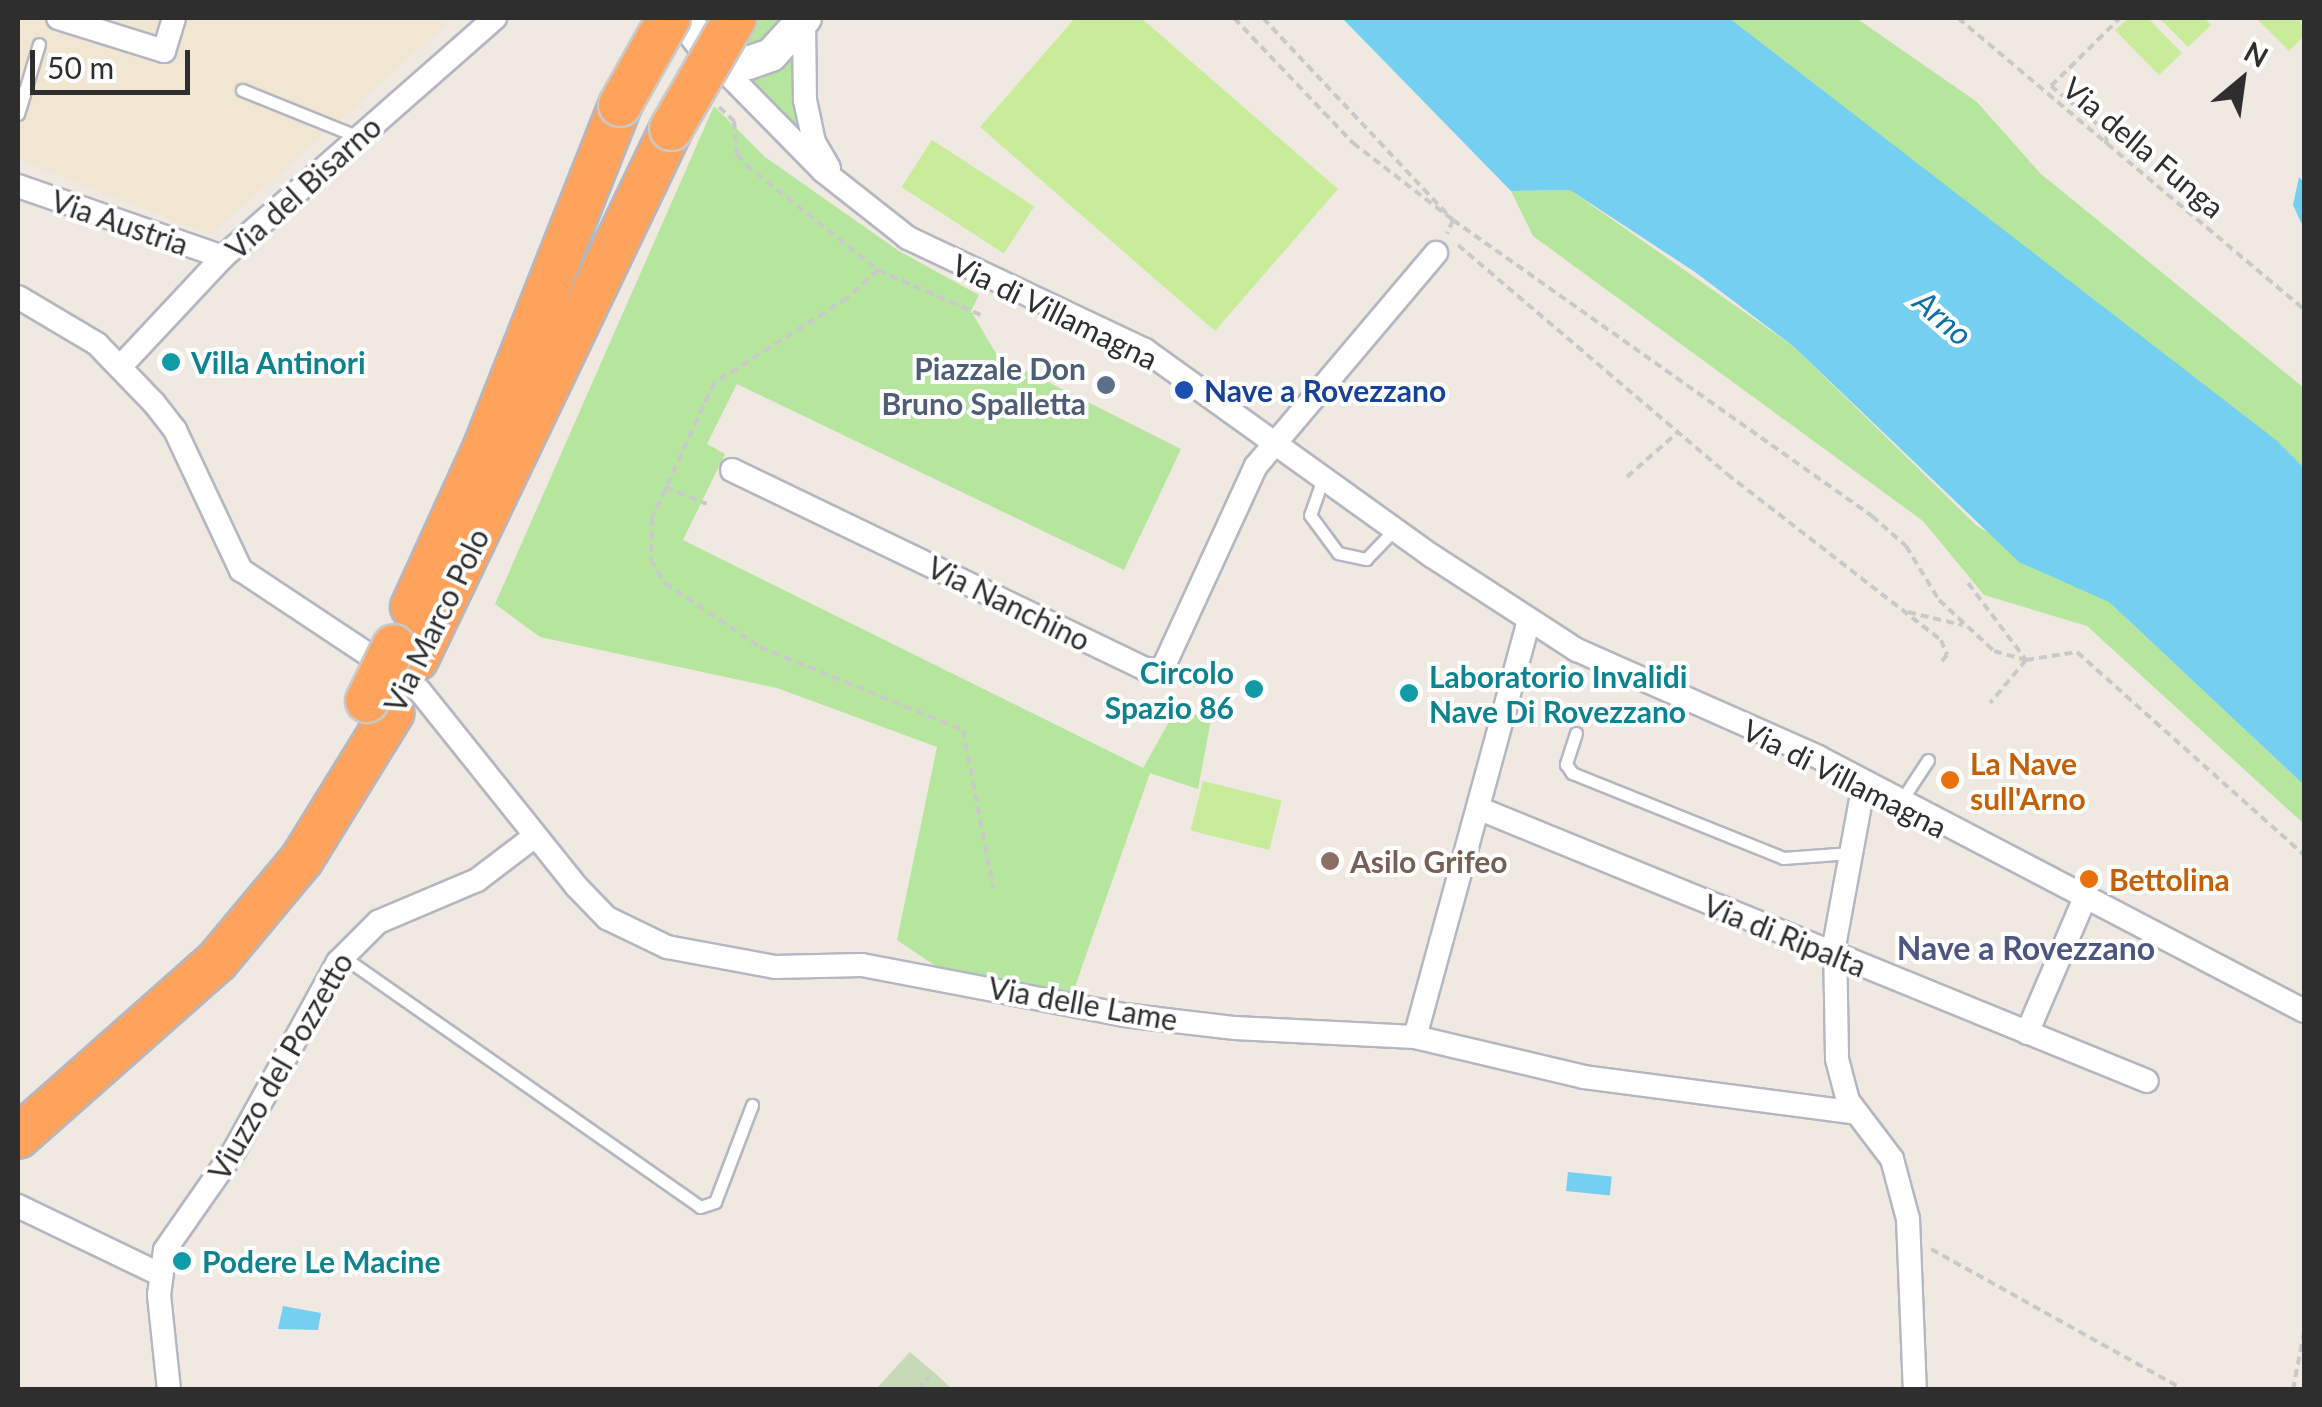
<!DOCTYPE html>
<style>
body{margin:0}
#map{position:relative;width:2322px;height:1407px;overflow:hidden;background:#efe9e1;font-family:Lato,sans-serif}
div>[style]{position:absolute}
.education>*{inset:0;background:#f0e6d1}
.green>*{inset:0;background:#b6e59e}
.cemetery>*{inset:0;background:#c8d9b8}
.pitch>*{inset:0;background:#c9ec9a;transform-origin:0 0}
.water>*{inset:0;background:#75cff0;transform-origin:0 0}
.path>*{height:4px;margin-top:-2px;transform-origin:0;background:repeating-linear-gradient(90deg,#c9c9c9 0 8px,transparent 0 13px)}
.roads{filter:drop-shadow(2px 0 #b4b7c1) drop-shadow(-2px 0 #b4b7c1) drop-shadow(0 2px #b4b7c1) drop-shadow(0 -2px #b4b7c1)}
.lane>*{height:11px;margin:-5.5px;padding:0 5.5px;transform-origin:5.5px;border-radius:5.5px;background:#fff}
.street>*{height:22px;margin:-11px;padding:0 11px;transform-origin:11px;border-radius:11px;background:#fff}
.secondary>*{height:32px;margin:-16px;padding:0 16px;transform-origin:16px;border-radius:16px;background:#fff}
.highway>*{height:42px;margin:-21px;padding:0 21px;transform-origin:21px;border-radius:21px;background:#ffa35c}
.bridges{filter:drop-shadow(2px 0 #c9c9c9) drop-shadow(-2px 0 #c9c9c9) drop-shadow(0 2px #c9c9c9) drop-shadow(0 -2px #c9c9c9)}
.highway-bridge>*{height:42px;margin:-21px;padding:0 21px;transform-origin:21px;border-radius:21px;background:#ffa35c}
.dots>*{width:28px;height:28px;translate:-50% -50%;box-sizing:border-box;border:5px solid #fff;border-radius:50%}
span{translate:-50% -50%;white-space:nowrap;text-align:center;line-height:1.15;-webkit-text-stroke:8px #fff;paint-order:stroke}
.street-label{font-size:30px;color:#2e2e2e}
.culture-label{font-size:30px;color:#0d838f;font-weight:700}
.left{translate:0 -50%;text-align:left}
.right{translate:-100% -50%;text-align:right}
.service-label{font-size:30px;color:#4e5e75;font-weight:700}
.transit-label{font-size:30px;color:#164399;font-weight:700}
.food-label{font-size:30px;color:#c56008;font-weight:700}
.education-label{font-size:30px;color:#785e54;font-weight:700}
.water-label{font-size:32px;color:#0d6fa3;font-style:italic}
.neighbourhood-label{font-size:32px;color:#4d5680;font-weight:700}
.frame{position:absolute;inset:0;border:20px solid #2e2e2e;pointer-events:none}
.north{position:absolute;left:2192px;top:30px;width:100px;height:100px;-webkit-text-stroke:8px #fff;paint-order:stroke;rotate:29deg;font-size:28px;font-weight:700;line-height:40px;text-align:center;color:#2e2e2e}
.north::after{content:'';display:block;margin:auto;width:35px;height:45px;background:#2e2e2e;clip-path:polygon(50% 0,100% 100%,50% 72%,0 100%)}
.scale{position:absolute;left:30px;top:50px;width:160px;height:45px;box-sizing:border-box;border:5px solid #2e2e2e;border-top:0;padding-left:12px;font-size:30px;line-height:35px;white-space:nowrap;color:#2e2e2e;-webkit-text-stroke:8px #fff;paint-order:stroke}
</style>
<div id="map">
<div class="education">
<div style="clip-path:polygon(18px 18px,453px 18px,210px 235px,18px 159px)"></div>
</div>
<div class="green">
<div style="clip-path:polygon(696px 18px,795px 18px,749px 54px)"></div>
<div style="clip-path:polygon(1729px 18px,1856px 18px,1977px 102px,2041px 174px,2304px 388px,2304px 468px)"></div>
<div style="clip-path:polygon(799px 41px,807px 142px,730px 71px)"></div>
<div style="clip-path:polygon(714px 106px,765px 157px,899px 251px,979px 295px,971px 311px,998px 357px,1181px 449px,1124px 570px,737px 384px,707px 444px,725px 454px,683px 540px,1143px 768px,1177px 708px,1211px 720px,1198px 789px,1150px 773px,1072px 995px,937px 967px,897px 940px,937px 747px,777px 688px,540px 637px,495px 604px)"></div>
<div style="clip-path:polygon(1570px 190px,1793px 346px,1977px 526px,2109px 602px,2304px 785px,2304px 824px,2087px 626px,1984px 595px,1923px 521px,1533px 236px,1511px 191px)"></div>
</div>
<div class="cemetery">
<div style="clip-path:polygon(910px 1352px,936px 1374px,952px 1389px,876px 1389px)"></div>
</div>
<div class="pitch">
<div style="clip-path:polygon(1075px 18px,1141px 18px,1338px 189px,1215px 331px,980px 127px)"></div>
<div style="clip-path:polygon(2129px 18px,2148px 18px,2182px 53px,2159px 75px,2115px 30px)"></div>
<div style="clip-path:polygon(2159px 18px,2204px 18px,2211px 25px,2188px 47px)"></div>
<div style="clip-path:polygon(2256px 18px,2300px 18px,2304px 36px,2289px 51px)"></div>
<div style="left:932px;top:140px;width:122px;height:56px;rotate:33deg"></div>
<div style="left:1203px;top:781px;width:81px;height:51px;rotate:14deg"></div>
</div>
<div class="water">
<div style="clip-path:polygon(1342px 18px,1729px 18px,2276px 440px,2304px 468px,2304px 785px,2109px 602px,2019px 562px,1793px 346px,1695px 272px,1570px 190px,1511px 191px)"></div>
<div style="clip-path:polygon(2299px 177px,2304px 182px,2304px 229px,2293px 205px)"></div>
<div style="left:1568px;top:1172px;width:44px;height:19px;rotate:6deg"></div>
<div style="clip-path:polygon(283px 1306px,321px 1313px,318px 1330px,278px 1329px)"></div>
</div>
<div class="path">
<div style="left:1234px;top:18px;width:173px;rotate:46.4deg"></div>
<div style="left:1353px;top:143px;width:126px;rotate:37.6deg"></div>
<div style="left:1453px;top:220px;width:15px;rotate:113deg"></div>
<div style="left:1263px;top:18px;width:277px;rotate:46.8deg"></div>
<div style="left:1453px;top:220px;width:513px;rotate:35.24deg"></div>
<div style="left:1872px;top:516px;width:45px;rotate:41.4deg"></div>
<div style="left:1906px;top:546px;width:63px;rotate:58.6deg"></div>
<div style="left:1939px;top:600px;width:75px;rotate:42.8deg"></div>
<div style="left:1994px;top:651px;width:33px;rotate:16deg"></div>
<div style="left:2026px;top:660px;width:52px;rotate:-8.9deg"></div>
<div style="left:2077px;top:652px;width:305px;rotate:41.8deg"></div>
<div style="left:1958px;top:18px;width:452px;rotate:40.1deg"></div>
<div style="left:719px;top:107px;width:21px;rotate:43deg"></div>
<div style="left:734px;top:121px;width:33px;rotate:85deg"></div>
<div style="left:737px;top:154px;width:14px;rotate:51deg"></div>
<div style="left:746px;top:165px;width:169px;rotate:38.5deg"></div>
<div style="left:878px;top:270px;width:112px;rotate:23.6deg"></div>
<div style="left:2106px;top:144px;width:12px;rotate:-85deg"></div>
<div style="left:2107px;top:132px;width:72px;rotate:-140.6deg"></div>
<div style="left:2051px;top:86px;width:97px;rotate:-44.6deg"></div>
<div style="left:1458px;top:245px;width:353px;rotate:40.4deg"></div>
<div style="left:1727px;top:474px;width:271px;rotate:37.8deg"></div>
<div style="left:1941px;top:640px;width:16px;rotate:68deg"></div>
<div style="left:1947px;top:655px;width:8px;rotate:130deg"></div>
<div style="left:878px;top:270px;width:42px;rotate:137.9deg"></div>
<div style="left:847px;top:298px;width:158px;rotate:147.4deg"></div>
<div style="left:714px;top:383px;width:149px;rotate:114.7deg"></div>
<div style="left:652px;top:518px;width:42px;rotate:91.4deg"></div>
<div style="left:651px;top:560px;width:27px;rotate:59deg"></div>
<div style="left:665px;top:583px;width:115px;rotate:34deg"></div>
<div style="left:760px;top:647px;width:219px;rotate:22.2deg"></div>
<div style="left:963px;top:730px;width:161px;rotate:79.2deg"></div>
<div style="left:1627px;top:477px;width:68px;rotate:-41.4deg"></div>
<div style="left:665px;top:487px;width:45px;rotate:22deg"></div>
<div style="left:1968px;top:583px;width:96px;rotate:53deg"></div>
<div style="left:2026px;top:660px;width:56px;rotate:129.9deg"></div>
<div style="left:1908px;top:612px;width:56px;rotate:13.5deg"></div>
<div style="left:1931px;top:1249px;width:290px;rotate:29.1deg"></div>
<div style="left:918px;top:1390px;width:17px;rotate:-50deg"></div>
<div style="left:2293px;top:1390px;width:59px;rotate:-79.3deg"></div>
</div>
<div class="roads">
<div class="lane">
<div style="left:242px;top:90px;width:126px;rotate:21.9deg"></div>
<div style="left:18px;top:92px;width:6px;rotate:18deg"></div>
<div style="left:24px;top:94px;width:52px;rotate:-73.3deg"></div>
<div style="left:18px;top:114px;width:21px;rotate:-73deg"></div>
<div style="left:1323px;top:478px;width:39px;rotate:109deg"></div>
<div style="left:1310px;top:515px;width:47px;rotate:53.6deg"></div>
<div style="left:1338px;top:553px;width:29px;rotate:12deg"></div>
<div style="left:1366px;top:559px;width:40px;rotate:-46deg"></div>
<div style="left:1576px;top:733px;width:33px;rotate:108deg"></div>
<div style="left:1566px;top:764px;width:11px;rotate:56deg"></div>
<div style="left:1572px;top:773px;width:227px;rotate:21.9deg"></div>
<div style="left:1783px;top:858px;width:68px;rotate:-4.2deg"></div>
<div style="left:1901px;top:801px;width:49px;rotate:-56.6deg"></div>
<div style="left:342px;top:956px;width:437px;rotate:35deg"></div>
<div style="left:700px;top:1207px;width:16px;rotate:-18deg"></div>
<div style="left:715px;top:1202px;width:104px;rotate:-69.1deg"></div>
</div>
<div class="street">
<div style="left:58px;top:18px;width:111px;rotate:17.3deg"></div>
<div style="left:164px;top:51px;width:34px;rotate:-73deg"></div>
<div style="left:804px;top:21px;width:79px;rotate:89.3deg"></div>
<div style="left:805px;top:100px;width:43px;rotate:77.9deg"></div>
<div style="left:814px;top:142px;width:30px;rotate:60deg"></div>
<div style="left:719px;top:65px;width:148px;rotate:45.5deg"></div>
<div style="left:823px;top:171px;width:108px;rotate:38.2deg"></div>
<div style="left:908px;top:238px;width:262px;rotate:25.3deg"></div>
<div style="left:1145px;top:350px;width:353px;rotate:35.7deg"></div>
<div style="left:1432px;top:556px;width:173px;rotate:33deg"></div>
<div style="left:1577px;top:650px;width:264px;rotate:23.9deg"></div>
<div style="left:1818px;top:757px;width:548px;rotate:27.59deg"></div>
<div style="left:18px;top:186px;width:217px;rotate:19.1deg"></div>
<div style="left:18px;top:297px;width:92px;rotate:30.7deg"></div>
<div style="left:97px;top:344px;width:82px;rotate:46deg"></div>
<div style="left:154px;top:403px;width:34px;rotate:52deg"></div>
<div style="left:175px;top:430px;width:155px;rotate:64.8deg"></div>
<div style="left:241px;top:570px;width:161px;rotate:33.6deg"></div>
<div style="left:121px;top:366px;width:149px;rotate:-46.9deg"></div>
<div style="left:223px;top:257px;width:362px;rotate:-41.3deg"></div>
<div style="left:732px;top:470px;width:459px;rotate:25.7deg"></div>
<div style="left:1146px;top:669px;width:16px;rotate:4deg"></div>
<div style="left:1162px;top:670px;width:225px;rotate:-65.3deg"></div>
<div style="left:1256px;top:466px;width:279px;rotate:-49.8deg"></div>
<div style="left:419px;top:690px;width:251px;rotate:51.3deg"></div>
<div style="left:576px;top:886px;width:45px;rotate:45.9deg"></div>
<div style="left:607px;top:918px;width:67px;rotate:25.8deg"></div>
<div style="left:667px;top:947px;width:110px;rotate:10.5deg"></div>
<div style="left:775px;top:967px;width:87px;rotate:-1.3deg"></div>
<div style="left:862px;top:965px;width:267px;rotate:10.8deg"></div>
<div style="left:1124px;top:1015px;width:112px;rotate:6.7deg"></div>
<div style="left:1235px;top:1028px;width:180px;rotate:2.9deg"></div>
<div style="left:1415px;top:1037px;width:174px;rotate:13.3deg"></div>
<div style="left:1584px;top:1077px;width:274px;rotate:7.5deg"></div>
<div style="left:1864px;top:783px;width:161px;rotate:100.4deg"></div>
<div style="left:1835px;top:941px;width:118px;rotate:89deg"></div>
<div style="left:1837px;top:1059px;width:43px;rotate:75.3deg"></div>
<div style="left:1848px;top:1101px;width:73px;rotate:52.8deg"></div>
<div style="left:1892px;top:1159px;width:62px;rotate:75.1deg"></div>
<div style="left:1908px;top:1219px;width:171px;rotate:87.7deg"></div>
<div style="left:1480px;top:809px;width:720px;rotate:22.19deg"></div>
<div style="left:2027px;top:1033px;width:147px;rotate:-66.8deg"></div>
<div style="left:1415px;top:1037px;width:431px;rotate:-74.7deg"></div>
<div style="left:18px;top:1206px;width:157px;rotate:25.7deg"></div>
<div style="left:169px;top:1390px;width:96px;rotate:-96deg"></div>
<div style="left:159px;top:1295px;width:45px;rotate:-82.4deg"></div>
<div style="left:165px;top:1250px;width:121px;rotate:-55.1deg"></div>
<div style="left:234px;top:1151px;width:216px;rotate:-61.2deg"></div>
<div style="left:338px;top:962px;width:57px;rotate:-45deg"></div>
<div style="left:378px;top:922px;width:108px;rotate:-23deg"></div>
<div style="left:477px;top:880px;width:73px;rotate:-37.2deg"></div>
</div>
<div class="secondary">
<div style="left:684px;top:19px;width:30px;rotate:53deg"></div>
<div style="left:723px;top:59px;width:25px;rotate:9deg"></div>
<div style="left:748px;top:63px;width:24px;rotate:-19deg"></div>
<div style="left:771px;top:55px;width:50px;rotate:-47.4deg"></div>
</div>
<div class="highway">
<div style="left:412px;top:607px;width:174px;rotate:-65.5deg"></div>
<div style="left:484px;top:449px;width:370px;rotate:-68.4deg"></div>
<div style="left:417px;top:659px;width:588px;rotate:-64.39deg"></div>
<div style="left:18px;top:1137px;width:266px;rotate:-41.5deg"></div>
<div style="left:217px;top:961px;width:133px;rotate:-50.2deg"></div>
<div style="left:302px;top:859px;width:172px;rotate:-58.3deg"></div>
</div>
</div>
<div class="bridges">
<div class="highway-bridge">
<div style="left:620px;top:105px;width:100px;rotate:-60.6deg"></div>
<div style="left:671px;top:129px;width:128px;rotate:-60deg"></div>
<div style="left:367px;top:701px;width:61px;rotate:-63.9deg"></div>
</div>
</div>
<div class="dots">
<div style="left:171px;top:362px;background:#0f9aa8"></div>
<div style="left:1106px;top:385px;background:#5c6f8a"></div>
<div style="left:1184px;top:390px;background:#1a4fb4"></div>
<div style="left:1254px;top:689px;background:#0f9aa8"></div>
<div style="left:1409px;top:693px;background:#0f9aa8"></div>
<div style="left:1950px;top:780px;background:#e8710a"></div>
<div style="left:1330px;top:861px;background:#8d6e63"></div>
<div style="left:2089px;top:879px;background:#e8710a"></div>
<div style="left:182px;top:1261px;background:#0f9aa8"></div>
</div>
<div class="street-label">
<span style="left:2144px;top:147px;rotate:40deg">Via della Funga</span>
<span style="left:303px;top:187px;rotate:-42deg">Via del Bisarno</span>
<span style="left:120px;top:222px;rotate:19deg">Via Austria</span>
<span style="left:1055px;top:311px;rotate:26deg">Via di Villamagna</span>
<span style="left:1009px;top:603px;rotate:26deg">Via Nanchino</span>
<span style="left:436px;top:620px;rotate:-64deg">Via Marco Polo</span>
<span style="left:1845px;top:778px;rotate:27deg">Via di Villamagna</span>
<span style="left:1785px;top:935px;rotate:22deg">Via di Ripalta</span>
<span style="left:1083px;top:1003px;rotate:10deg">Via delle Lame</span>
<span style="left:280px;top:1066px;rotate:-60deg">Viuzzo del Pozzetto</span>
</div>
<div class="culture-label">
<span class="left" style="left:191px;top:362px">Villa Antinori</span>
<span class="right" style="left:1234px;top:689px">Circolo<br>Spazio 86</span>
<span class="left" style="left:1429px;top:693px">Laboratorio Invalidi<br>Nave Di Rovezzano</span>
<span class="left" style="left:202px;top:1261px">Podere Le Macine</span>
</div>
<div class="service-label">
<span class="right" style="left:1086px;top:385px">Piazzale Don<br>Bruno Spalletta</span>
</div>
<div class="transit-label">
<span class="left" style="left:1204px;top:390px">Nave a Rovezzano</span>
</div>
<div class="food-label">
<span class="left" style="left:1970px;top:780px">La Nave<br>sull'Arno</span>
<span class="left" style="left:2109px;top:879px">Bettolina</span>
</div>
<div class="education-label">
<span class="left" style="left:1350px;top:861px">Asilo Grifeo</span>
</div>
<div class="water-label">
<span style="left:1943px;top:318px;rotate:41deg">Arno</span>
</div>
<div class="neighbourhood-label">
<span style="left:2026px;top:948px">Nave a Rovezzano</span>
</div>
<div class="frame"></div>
<div class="north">N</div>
<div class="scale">50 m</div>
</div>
